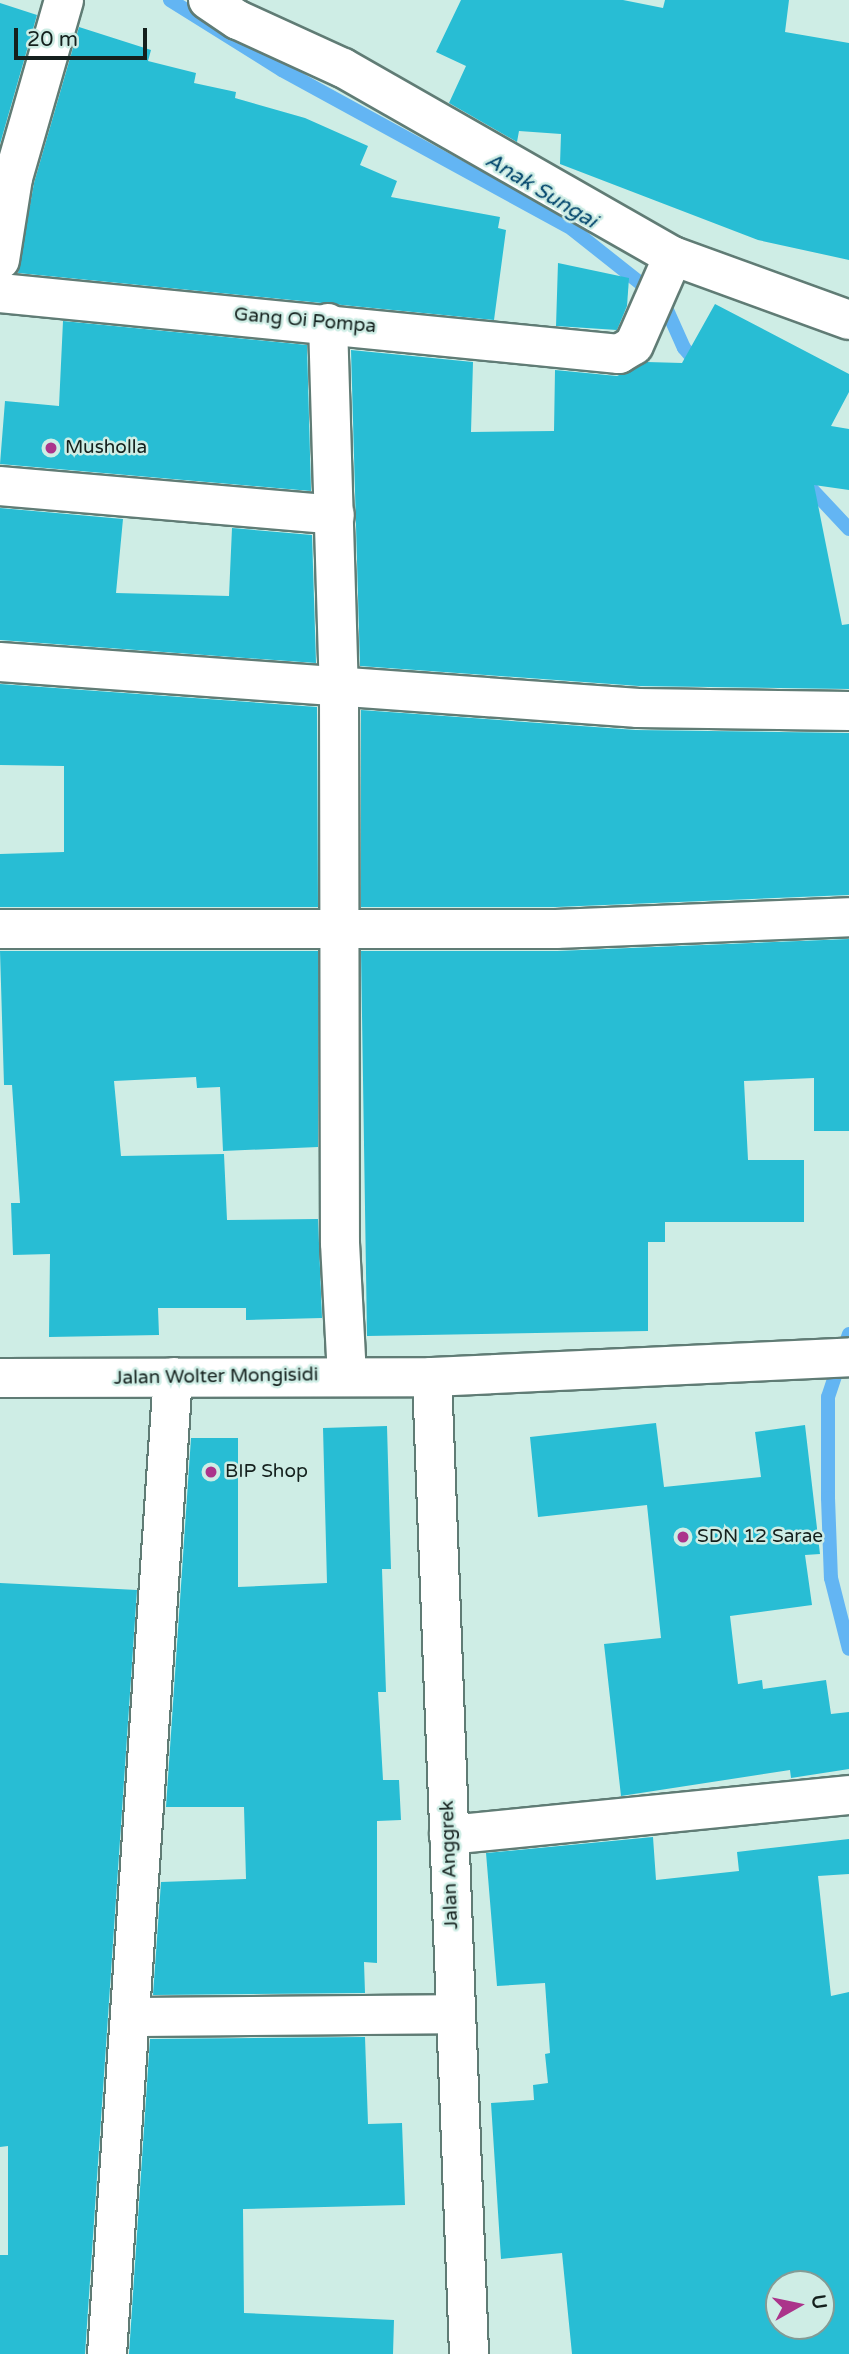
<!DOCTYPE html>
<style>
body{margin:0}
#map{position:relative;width:849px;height:2354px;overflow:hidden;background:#ceede5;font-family:"Varela Round",sans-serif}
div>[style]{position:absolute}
.stream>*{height:14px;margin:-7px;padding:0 7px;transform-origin:7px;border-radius:7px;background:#63b5f3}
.building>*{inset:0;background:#28bdd4}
.roads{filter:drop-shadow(2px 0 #607c75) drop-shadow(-2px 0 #607c75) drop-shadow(0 2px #607c75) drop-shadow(0 -2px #607c75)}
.minor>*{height:38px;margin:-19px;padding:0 19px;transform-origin:19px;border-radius:19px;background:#fff}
.dots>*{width:19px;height:19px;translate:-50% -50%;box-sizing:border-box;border:4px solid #ceede5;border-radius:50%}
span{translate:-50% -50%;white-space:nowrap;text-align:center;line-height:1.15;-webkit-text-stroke:5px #ceede5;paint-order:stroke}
.street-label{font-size:19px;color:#14201d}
.poi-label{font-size:19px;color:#14201d}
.left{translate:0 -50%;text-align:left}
.water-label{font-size:21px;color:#00446b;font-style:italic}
.north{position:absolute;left:765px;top:2270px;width:70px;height:70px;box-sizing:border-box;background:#ceede5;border:2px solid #849b95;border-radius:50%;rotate:81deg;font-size:19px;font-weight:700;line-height:28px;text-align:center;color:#14201d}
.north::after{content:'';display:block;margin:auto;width:24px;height:32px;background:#ab348b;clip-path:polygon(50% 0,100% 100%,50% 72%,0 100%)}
.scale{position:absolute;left:14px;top:28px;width:133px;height:32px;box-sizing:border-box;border:4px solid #14201d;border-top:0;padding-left:9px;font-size:21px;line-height:24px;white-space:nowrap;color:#14201d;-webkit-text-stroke:5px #ceede5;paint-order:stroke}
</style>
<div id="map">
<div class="stream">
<div style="left:170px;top:0;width:132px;rotate:32deg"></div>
<div style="left:282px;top:70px;width:331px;rotate:28.7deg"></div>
<div style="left:572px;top:229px;width:116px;rotate:38.4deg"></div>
<div style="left:663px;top:301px;width:51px;rotate:65.9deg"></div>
<div style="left:684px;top:348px;width:23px;rotate:49deg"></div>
<div style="left:804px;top:481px;width:66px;rotate:46.8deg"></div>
<div style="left:849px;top:1334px;width:66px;rotate:108.4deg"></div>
<div style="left:828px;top:1397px;width:101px;rotate:90deg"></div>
<div style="left:828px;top:1498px;width:80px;rotate:87.9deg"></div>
<div style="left:831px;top:1578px;width:73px;rotate:75.8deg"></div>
</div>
<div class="building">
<div style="clip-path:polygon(461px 0,623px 0,663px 8px,665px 0,789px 0,785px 32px,849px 43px,849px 260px,758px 240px,560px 164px,561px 134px,519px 131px,517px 142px,449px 103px,466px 66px,436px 52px)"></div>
<div style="clip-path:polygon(0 3px,37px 15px,0 144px)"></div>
<div style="clip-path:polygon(79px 27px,151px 50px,148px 61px,196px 73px,194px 83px,236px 92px,235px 98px,305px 118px,368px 146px,360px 165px,397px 181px,391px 197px,500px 217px,498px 228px,506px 230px,494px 320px,18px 273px,34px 183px)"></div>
<div style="clip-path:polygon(558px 263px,629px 278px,627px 306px,617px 330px,556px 326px)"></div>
<div style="clip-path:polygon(715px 304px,849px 374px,849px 392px,831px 426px,849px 429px,849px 490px,814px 485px,842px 625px,849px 624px,849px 689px,639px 686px,360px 666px,351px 350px,473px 362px,471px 432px,554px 431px,555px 370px,617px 376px,647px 362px,682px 363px)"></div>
<div style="clip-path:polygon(63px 321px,307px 345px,311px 491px,0 464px,5px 401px,59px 406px)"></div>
<div style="clip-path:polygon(0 508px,123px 519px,116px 593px,229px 596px,232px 528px,312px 535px,316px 663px,0 640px)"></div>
<div style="clip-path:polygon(0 684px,317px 707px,318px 907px,0 907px,0 854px,64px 852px,64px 766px,0 765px)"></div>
<div style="clip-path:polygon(361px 710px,636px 730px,849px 733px,849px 895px,556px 907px,361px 907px)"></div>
<div style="clip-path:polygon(849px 939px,849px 1131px,814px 1131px,814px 1078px,744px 1081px,748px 1160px,804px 1160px,804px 1222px,665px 1222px,665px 1242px,648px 1242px,648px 1331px,367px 1336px,361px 951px,557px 951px)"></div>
<div style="clip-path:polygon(0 951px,318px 951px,318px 1147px,223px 1151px,220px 1087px,197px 1088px,196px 1077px,114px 1081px,121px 1156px,224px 1154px,227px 1220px,318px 1219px,322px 1318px,246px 1320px,246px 1308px,158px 1308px,159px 1335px,49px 1337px,50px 1254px,13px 1255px,11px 1203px,20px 1203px,12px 1085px,4px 1085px)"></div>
<div style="clip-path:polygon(656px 1423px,664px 1487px,761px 1477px,755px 1432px,805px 1425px,820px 1554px,805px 1555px,812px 1605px,730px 1616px,738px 1684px,762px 1680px,763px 1689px,826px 1680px,831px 1714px,849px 1712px,849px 1769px,791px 1778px,790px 1770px,621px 1796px,604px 1644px,661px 1638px,647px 1505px,538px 1517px,530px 1437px)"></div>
<div style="clip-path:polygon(387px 1426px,391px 1569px,382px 1569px,386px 1692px,378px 1692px,383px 1780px,399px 1780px,401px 1820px,377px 1821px,377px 1963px,364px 1962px,365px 1993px,153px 1995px,161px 1882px,246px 1879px,244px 1807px,166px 1807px,191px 1438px,238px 1438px,238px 1587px,327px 1583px,323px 1428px)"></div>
<div style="clip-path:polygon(0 1583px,137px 1590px,85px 2354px,0 2354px,0 2255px,8px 2255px,8px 2146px,0 2147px)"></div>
<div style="clip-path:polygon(evenodd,653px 1837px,656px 1880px,739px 1871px,737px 1852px,849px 1839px,849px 1874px,818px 1876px,831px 1996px,849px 1992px,849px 2354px,572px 2354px,562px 2253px,501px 2259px,491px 2103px,534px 2100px,533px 2085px,548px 2083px,545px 2054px,550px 2053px,545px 1983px,497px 1986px,486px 1853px,653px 1837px,779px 2284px,821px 2284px,821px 2326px,779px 2326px,779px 2284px)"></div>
<div style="clip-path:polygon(365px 2037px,368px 2124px,402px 2123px,405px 2205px,243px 2209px,244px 2313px,394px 2320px,393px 2354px,129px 2354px,150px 2039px)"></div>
</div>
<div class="roads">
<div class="minor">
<div style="left:208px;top:0;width:36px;rotate:34deg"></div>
<div style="left:238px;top:20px;width:115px;rotate:24.6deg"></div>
<div style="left:343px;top:68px;width:380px;rotate:29.7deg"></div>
<div style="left:673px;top:256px;width:187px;rotate:20deg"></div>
<div style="left:0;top:260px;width:83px;rotate:-81deg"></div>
<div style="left:13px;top:178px;width:185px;rotate:-74deg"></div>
<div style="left:0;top:293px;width:622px;rotate:5.63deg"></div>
<div style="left:619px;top:354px;width:17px;rotate:-31deg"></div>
<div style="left:634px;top:345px;width:97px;rotate:-66.3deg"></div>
<div style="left:328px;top:323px;width:366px;rotate:88.3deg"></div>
<div style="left:339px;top:689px;width:554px;rotate:89.9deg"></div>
<div style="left:340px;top:1243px;width:132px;rotate:87deg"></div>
<div style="left:0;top:486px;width:336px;rotate:4.9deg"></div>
<div style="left:0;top:662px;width:640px;rotate:4.12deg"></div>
<div style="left:638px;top:708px;width:211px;rotate:0.8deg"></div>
<div style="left:0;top:929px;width:556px"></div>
<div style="left:556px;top:929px;width:293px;rotate:-2.3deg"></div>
<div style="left:432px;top:1377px;width:978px;rotate:87.83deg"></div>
<div style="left:0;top:1378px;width:432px;rotate:-0.1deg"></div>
<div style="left:432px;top:1377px;width:417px;rotate:-2.7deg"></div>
<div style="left:449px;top:1835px;width:402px;rotate:-5.7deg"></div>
<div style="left:130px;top:2017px;width:326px;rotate:-0.5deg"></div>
<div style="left:107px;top:2354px;width:979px;rotate:-86.14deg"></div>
</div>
</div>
<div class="dots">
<div style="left:51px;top:448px;background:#ab348b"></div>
<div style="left:211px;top:1472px;background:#ab348b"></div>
<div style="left:683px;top:1537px;background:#ab348b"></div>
</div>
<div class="street-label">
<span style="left:305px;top:321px;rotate:5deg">Gang Oi Pompa</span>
<span style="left:216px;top:1377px;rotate:-1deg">Jalan Wolter Mongisidi</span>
<span style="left:450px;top:1865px;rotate:-92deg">Jalan Anggrek</span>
</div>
<div class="poi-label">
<span class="left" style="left:65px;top:448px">Musholla</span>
<span class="left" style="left:225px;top:1472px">BIP Shop</span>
<span class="left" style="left:697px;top:1537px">SDN 12 Sarae</span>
</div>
<div class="water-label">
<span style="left:541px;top:191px;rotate:31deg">Anak Sungai</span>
</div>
<div class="north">U</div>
<div class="scale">20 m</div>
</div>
